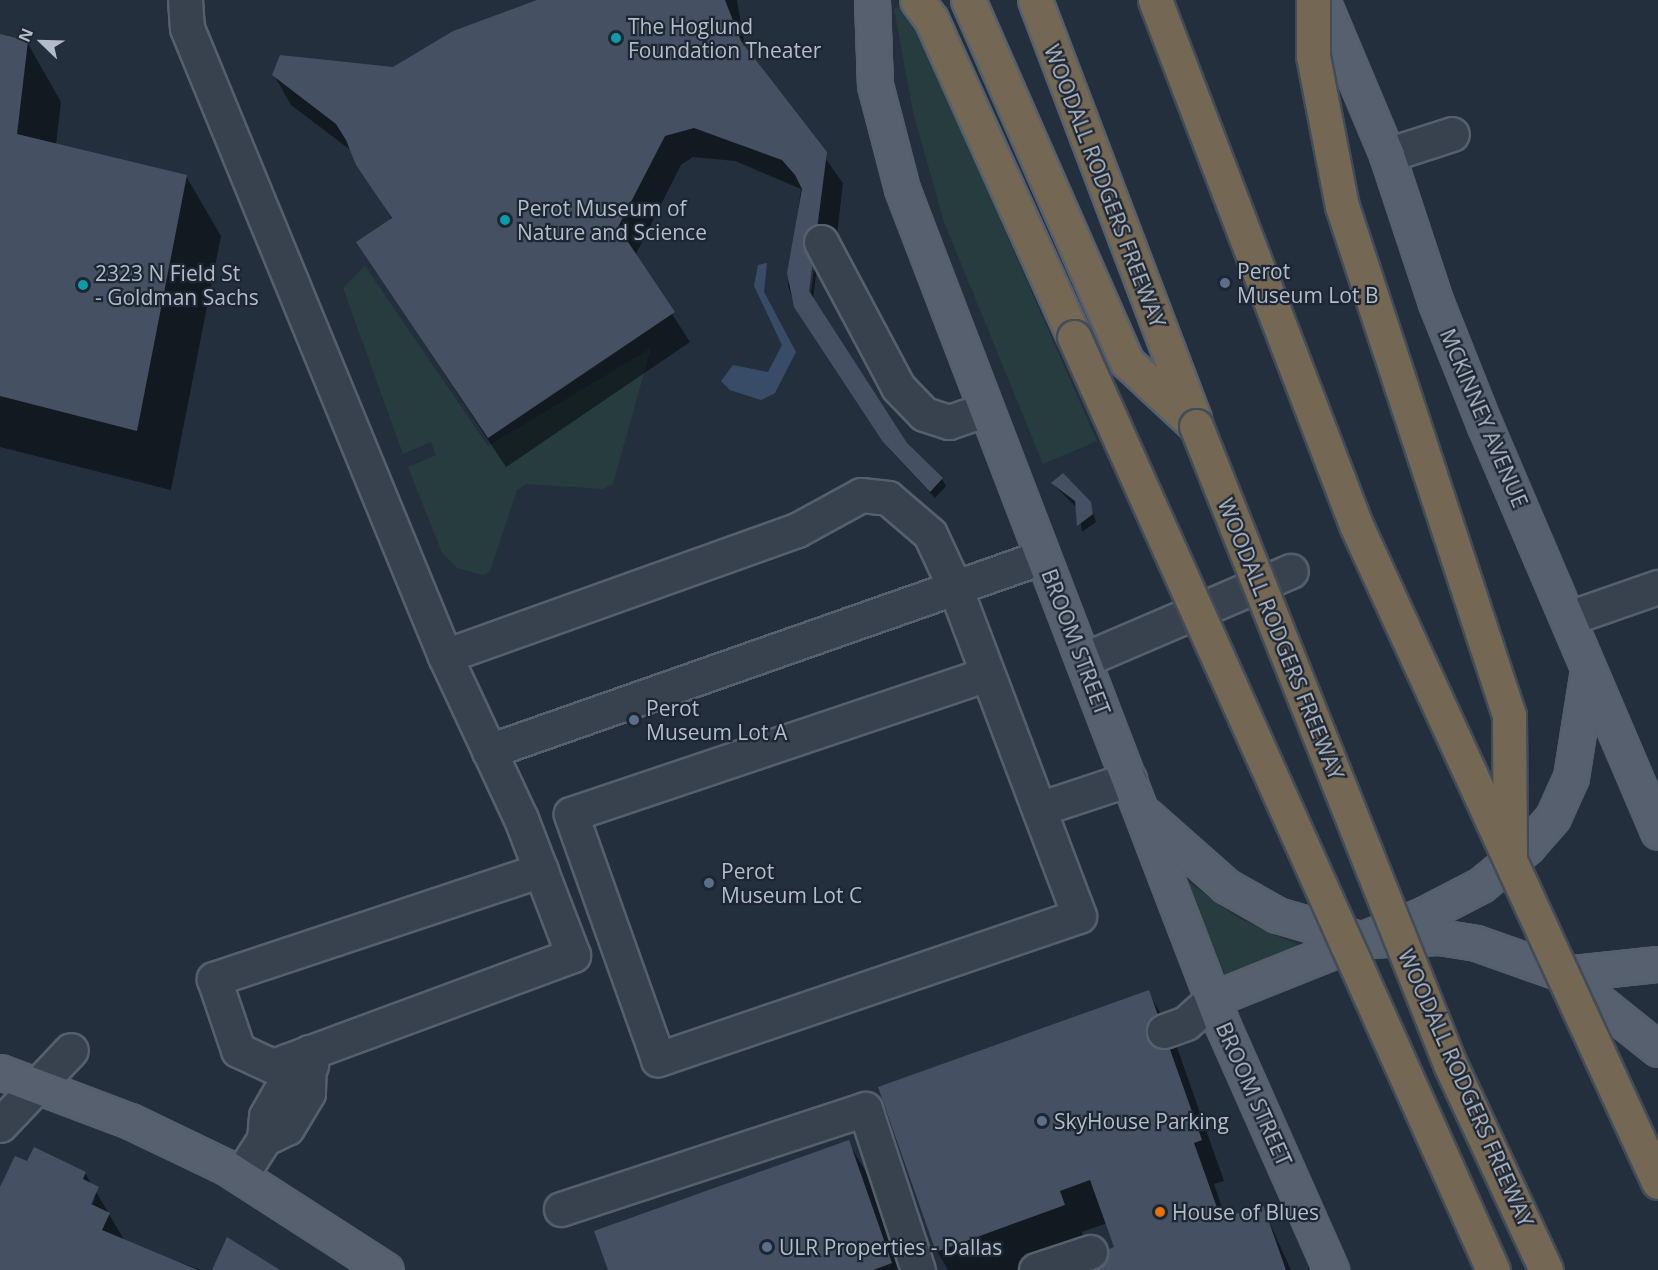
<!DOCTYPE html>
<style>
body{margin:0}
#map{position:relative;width:1658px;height:1270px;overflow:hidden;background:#242f3e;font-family:"Open Sans",sans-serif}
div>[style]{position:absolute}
.green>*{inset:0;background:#263c3f}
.water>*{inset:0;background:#394c67}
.shadow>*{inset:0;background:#0007}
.building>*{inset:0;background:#455162}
.roads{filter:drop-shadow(2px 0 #565f6c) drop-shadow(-2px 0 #565f6c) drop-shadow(0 2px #565f6c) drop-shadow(0 -2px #565f6c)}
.minor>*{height:33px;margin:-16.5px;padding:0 16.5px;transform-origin:16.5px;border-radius:16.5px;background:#38414e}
.major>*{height:33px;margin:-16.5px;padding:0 16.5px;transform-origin:16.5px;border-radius:16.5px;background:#56606e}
.highway>*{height:33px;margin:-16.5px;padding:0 16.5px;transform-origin:16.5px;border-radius:16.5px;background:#746855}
.bridges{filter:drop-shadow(2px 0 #434c59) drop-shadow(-2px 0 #434c59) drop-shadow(0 2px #434c59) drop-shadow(0 -2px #434c59)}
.highway-bridge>*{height:33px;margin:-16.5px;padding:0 16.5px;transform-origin:16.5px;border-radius:16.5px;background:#746855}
.dots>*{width:16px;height:16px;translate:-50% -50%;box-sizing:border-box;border:3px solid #1d2633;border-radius:50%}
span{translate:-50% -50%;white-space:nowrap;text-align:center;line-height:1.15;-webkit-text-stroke:4.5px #1d2633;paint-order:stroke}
.poi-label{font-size:21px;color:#b4bcc9}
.left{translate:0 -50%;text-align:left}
.street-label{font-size:21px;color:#b4bcc9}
.north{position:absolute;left:12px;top:12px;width:60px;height:60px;-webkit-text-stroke:4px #1d2633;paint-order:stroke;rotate:293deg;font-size:16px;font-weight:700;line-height:24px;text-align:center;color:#b4bcc9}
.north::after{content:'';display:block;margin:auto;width:21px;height:27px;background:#b4bcc9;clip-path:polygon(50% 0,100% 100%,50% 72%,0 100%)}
</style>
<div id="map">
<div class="green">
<div style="clip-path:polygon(906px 5px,1097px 441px,1043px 464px,944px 222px,913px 112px,894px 9px)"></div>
<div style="clip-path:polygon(365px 266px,488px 446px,651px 348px,613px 484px,603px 489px,526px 484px,517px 490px,490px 571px,483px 575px,457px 568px,442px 553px,408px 467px,436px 455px,431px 442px,403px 454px,343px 288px)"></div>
<div style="clip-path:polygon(1184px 879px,1238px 918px,1307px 949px,1225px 974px)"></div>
</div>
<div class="water">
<div style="clip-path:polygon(767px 263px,764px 292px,796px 352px,775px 393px,761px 400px,730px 390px,721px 381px,733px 365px,768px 372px,782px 345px,754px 286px,758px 265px)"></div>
</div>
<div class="shadow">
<div style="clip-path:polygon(evenodd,544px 0,737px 0,745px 46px,843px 183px,835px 252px,818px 259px,813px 299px,906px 444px,942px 479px,946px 486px,935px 498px,889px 449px,795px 307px,788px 286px,801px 189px,735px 161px,693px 157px,681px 165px,635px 256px,690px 342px,506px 467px,358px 243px,392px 220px,353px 152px,291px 105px,274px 75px,393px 69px,544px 0,812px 262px,815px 262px,810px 299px,807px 299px,812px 262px)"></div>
<div style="clip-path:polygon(0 35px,27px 42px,61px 102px,56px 145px,186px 176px,221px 236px,171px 490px,0 447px)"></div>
<div style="clip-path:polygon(1052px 483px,1090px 503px,1096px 522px,1082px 532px,1079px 510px)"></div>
<div style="clip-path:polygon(1148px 992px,1172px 1033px,1224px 1181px,1214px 1184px,1226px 1219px,1262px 1206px,1291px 1270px,1097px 1270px,1116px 1248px,1107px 1223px,1082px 1232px,1087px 1246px,1021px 1270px,948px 1270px,937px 1251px)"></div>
<div style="clip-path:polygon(848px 1142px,872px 1182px,903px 1270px,609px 1270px)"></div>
<div style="clip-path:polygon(evenodd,27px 1163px,85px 1173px,126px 1243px,170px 1263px,171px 1259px,201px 1270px,0 1270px,0 1188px,27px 1163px,93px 1196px,95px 1198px,90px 1211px,87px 1210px,93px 1196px)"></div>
</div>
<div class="building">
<div style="clip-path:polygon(537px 0,725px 0,741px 41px,827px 152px,809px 291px,907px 443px,943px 478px,930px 492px,883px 442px,794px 307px,787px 273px,802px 189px,795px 175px,782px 160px,694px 128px,665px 136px,618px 227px,675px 312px,488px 438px,356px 242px,392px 218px,356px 165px,346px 140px,336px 124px,272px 75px,280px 55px,393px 67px,453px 31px)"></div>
<div style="clip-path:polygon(0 34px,28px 41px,17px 134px,187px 175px,137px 431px,0 396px)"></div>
<div style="clip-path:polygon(1063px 473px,1091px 502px,1093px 514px,1077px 526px,1075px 501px,1051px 483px)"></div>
<div style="clip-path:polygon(1149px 990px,1202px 1140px,1194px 1143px,1221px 1219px,1263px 1205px,1286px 1270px,1093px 1270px,1101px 1267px,1097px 1254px,1114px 1247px,1090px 1180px,1060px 1191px,1065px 1205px,936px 1252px,878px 1087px)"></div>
<div style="clip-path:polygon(849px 1140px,892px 1263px,873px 1270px,608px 1270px,594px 1231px)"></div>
<div style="clip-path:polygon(34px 1147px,86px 1172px,83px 1179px,99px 1187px,91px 1204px,110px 1213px,102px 1230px,198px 1270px,0 1270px,0 1187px,15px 1156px,27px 1161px)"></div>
<div style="clip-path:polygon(227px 1237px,280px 1270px,212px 1270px)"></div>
</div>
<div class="roads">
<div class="minor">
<div style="left:185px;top:0;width:28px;rotate:86deg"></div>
<div style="left:187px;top:28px;width:679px;rotate:67.67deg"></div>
<div style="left:1387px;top:155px;width:68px;rotate:-17.9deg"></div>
<div style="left:821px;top:242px;width:164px;rotate:62deg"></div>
<div style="left:898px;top:387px;width:37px;rotate:46deg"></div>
<div style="left:924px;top:414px;width:26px;rotate:18deg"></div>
<div style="left:949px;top:422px;width:39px;rotate:-19deg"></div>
<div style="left:1569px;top:618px;width:94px;rotate:-19.2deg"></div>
<div style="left:1083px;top:660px;width:226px;rotate:-23.2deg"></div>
<div style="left:489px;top:751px;width:586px;rotate:-19.33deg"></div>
<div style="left:1039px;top:809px;width:95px;rotate:-18.4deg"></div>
<div style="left:541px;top:870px;width:345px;rotate:161.6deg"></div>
<div style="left:214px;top:979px;width:75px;rotate:71.3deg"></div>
<div style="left:238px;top:1050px;width:38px;rotate:25deg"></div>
<div style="left:273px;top:1066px;width:320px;rotate:-20.3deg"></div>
<div style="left:573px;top:955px;width:146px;rotate:-110.9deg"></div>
<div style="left:521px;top:819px;width:180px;rotate:-115deg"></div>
<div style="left:445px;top:656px;width:374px;rotate:-19.7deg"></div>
<div style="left:797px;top:530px;width:73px;rotate:-28.7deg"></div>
<div style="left:861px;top:495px;width:27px;rotate:6deg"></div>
<div style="left:888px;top:498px;width:55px;rotate:40.6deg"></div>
<div style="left:930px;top:534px;width:62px;rotate:65.1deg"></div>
<div style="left:956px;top:590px;width:348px;rotate:69.3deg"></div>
<div style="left:1079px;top:916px;width:445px;rotate:161.2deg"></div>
<div style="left:658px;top:1059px;width:260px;rotate:-109.6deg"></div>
<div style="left:571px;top:814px;width:438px;rotate:-18.6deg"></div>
<div style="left:1164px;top:1031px;width:23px;rotate:-20deg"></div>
<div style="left:1186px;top:1023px;width:36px;rotate:-42deg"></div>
<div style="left:0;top:1125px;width:103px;rotate:-46.6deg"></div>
<div style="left:264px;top:1139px;width:25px;rotate:-26deg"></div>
<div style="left:287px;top:1128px;width:41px;rotate:-59deg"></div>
<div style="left:308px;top:1093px;width:41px;rotate:-88.6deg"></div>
<div style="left:241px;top:1175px;width:43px;rotate:-57.4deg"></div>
<div style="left:264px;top:1139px;width:23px;rotate:-85deg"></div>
<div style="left:266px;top:1116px;width:43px;rotate:-60.4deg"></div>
<div style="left:287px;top:1079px;width:28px;rotate:-30deg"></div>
<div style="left:561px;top:1209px;width:320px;rotate:-18.2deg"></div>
<div style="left:865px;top:1109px;width:169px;rotate:71.8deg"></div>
<div style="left:1036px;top:1270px;width:57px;rotate:-18.4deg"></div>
</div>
<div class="major">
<div style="left:872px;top:0;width:85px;rotate:88deg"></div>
<div style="left:875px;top:85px;width:107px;rotate:75.4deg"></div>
<div style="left:902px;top:189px;width:896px;rotate:69.02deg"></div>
<div style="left:1223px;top:1026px;width:267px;rotate:66.1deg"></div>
<div style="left:1322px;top:0;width:168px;rotate:67.2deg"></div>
<div style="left:1387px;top:155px;width:156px;rotate:71.7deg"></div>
<div style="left:1436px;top:303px;width:132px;rotate:68.3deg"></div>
<div style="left:1485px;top:426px;width:441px;rotate:66.9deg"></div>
<div style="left:1147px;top:816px;width:106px;rotate:41.5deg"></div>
<div style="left:1226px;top:886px;width:59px;rotate:29.6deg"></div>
<div style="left:1277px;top:915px;width:90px;rotate:16.2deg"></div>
<div style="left:1363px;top:940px;width:76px;rotate:-2.3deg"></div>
<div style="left:1439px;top:937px;width:37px;rotate:9deg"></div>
<div style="left:1476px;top:943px;width:93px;rotate:19.4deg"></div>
<div style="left:1564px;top:974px;width:120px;rotate:38.6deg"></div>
<div style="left:1564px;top:974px;width:95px;rotate:-6.1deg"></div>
<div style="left:1213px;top:999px;width:228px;rotate:-21.8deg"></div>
<div style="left:1425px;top:914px;width:63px;rotate:-27.4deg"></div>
<div style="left:1481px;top:885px;width:60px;rotate:-39.6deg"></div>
<div style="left:1527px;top:847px;width:40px;rotate:-49deg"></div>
<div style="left:1553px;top:817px;width:44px;rotate:-65.8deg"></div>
<div style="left:1571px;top:777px;width:108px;rotate:-81deg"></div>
<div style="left:0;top:1072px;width:139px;rotate:20.7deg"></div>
<div style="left:130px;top:1121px;width:106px;rotate:25.6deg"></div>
<div style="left:226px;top:1167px;width:190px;rotate:32.8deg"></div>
</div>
<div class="highway">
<div style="left:917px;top:0;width:24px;rotate:54deg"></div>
<div style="left:931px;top:19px;width:349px;rotate:65.8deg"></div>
<div style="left:968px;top:0;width:395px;rotate:66.3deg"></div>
<div style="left:1127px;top:362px;width:94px;rotate:42.8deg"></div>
<div style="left:1035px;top:0;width:448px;rotate:69.2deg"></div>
</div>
</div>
<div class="bridges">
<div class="highway-bridge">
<div style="left:1155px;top:0;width:562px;rotate:69.05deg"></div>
<div style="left:1356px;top:525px;width:723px;rotate:65.31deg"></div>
<div style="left:1313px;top:0;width:56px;rotate:90deg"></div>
<div style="left:1313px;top:56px;width:153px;rotate:79.1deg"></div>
<div style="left:1342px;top:206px;width:536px;rotate:71.84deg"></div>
<div style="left:1509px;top:715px;width:142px;rotate:89.6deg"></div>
<div style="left:1074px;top:337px;width:1023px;rotate:65.82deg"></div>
<div style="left:1196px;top:426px;width:687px;rotate:68.29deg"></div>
<div style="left:1450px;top:1064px;width:227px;rotate:65deg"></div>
</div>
</div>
<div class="dots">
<div style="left:616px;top:38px;background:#0f9aa8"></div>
<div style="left:505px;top:220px;background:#0f9aa8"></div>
<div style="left:1225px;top:283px;background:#5c6f8a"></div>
<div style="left:83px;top:285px;background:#0f9aa8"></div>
<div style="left:634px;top:720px;background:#5c6f8a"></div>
<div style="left:709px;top:883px;background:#5c6f8a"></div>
<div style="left:1042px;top:1121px;background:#5c6f8a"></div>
<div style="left:1160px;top:1212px;background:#e8710a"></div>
<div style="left:767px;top:1247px;background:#5c6f8a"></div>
</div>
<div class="poi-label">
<span class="left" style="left:628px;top:38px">The Hoglund<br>Foundation Theater</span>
<span class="left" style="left:517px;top:220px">Perot Museum of<br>Nature and Science</span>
<span class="left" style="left:1237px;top:283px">Perot<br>Museum Lot B</span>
<span class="left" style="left:95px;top:285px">2323 N Field St<br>- Goldman Sachs</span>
<span class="left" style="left:646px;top:720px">Perot<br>Museum Lot A</span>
<span class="left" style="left:721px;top:883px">Perot<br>Museum Lot C</span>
<span class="left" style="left:1054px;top:1121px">SkyHouse Parking</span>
<span class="left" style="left:1172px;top:1212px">House of Blues</span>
<span class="left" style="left:779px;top:1247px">ULR Properties - Dallas</span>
</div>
<div class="street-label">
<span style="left:1105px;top:186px;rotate:69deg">WOODALL RODGERS FREEWAY</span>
<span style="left:1484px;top:418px;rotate:67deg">MCKINNEY AVENUE</span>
<span style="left:1281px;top:639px;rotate:68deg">WOODALL RODGERS FREEWAY</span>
<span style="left:1076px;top:642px;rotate:69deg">BROOM STREET</span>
<span style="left:1466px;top:1088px;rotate:66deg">WOODALL RODGERS FREEWAY</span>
<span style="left:1254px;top:1094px;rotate:66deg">BROOM STREET</span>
</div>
<div class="north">N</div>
</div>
